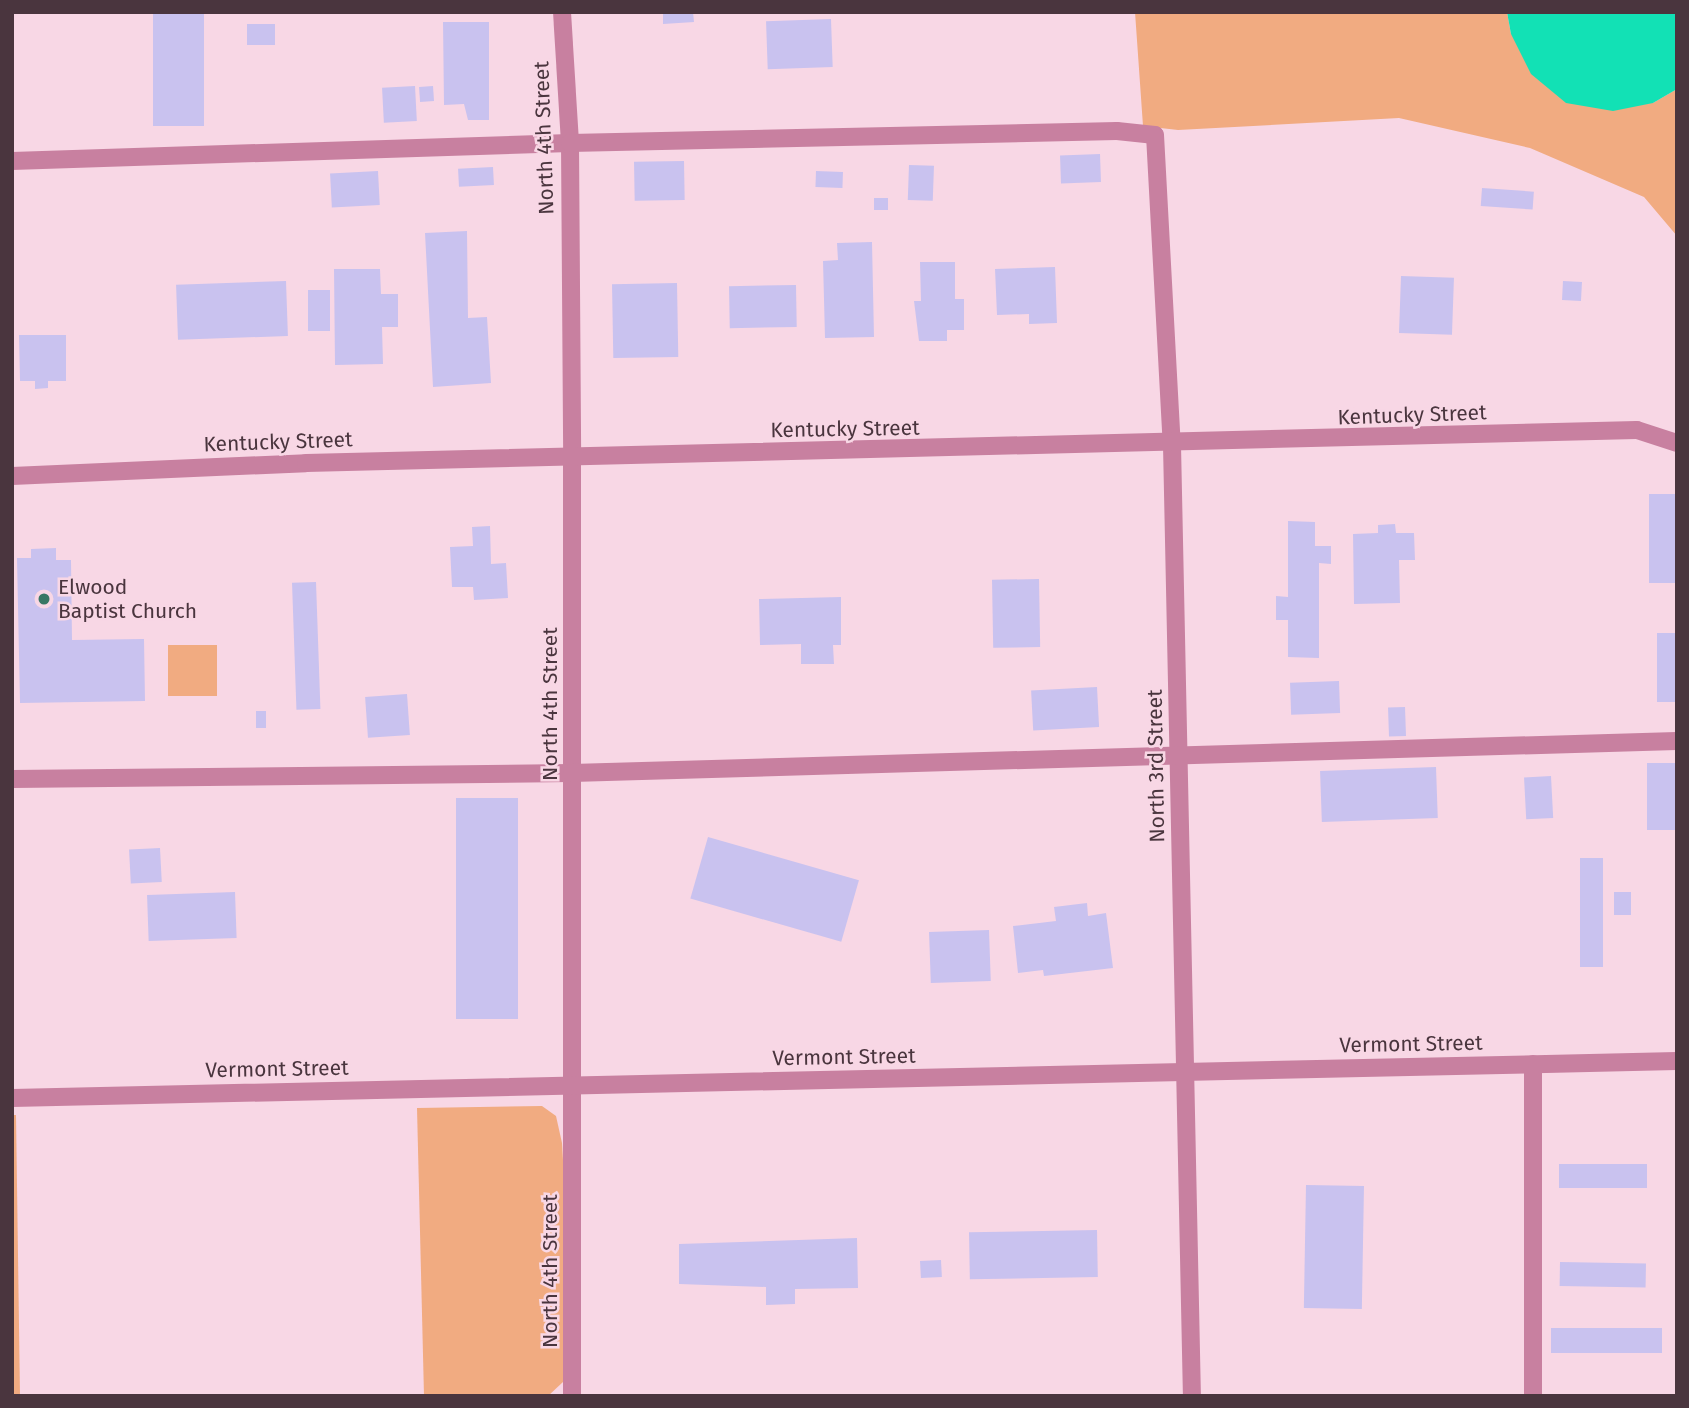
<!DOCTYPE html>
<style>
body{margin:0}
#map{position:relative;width:1689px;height:1408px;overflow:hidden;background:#f8d7e5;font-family:"Fira Sans",sans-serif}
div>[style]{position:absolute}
.green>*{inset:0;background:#f1ab81;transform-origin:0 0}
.water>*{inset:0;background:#12e1b5}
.building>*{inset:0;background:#c9c2ef;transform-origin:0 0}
.minor>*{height:18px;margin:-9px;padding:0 9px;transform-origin:9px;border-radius:9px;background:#c880a0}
.dots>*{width:19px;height:19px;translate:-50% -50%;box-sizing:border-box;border:4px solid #f8d7e5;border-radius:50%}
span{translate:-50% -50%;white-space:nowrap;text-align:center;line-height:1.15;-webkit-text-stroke:5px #f8d7e5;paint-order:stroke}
.street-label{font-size:21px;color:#4a353e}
.poi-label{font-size:21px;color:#4a353e}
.left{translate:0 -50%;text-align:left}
.frame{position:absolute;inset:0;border:14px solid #4a353e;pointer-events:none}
</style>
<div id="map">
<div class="green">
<div style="clip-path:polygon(1135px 12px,1507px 12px,1511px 34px,1653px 103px,1677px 89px,1677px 236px,1644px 197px,1530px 148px,1399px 118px,1178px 130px,1143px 126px)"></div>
<div style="left:217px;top:645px;width:51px;height:49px;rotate:90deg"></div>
<div style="clip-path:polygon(542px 1106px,556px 1116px,562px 1143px,574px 1352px,563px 1382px,548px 1396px,424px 1396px,417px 1108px)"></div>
<div style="clip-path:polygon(12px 1115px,16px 1115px,20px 1396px,12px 1396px)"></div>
</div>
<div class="water">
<div style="clip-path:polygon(1507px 12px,1677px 12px,1677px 89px,1653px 103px,1613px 111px,1566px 103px,1531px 74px,1511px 34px)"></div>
</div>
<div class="building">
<div style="left:153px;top:12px;width:51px;height:114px"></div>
<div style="clip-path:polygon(663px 12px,693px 12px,694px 22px,663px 24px)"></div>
<div style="left:831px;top:19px;width:48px;height:65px;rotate:88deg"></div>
<div style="clip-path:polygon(443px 22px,489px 22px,489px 120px,468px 120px,464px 104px,444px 105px)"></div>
<div style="left:247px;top:24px;width:28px;height:21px"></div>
<div style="left:415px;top:86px;width:35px;height:33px;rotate:87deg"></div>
<div style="left:433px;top:86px;width:15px;height:14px;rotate:86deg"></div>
<div style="left:1100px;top:154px;width:28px;height:40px;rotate:88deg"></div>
<div style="left:684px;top:161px;width:39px;height:50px;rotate:89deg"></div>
<div style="left:909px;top:165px;width:25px;height:35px;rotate:2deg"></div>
<div style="left:493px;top:167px;width:18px;height:35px;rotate:87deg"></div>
<div style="left:378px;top:171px;width:34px;height:48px;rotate:87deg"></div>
<div style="left:816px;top:171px;width:27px;height:16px;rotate:2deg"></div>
<div style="left:1482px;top:188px;width:52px;height:18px;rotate:4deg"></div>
<div style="left:888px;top:198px;width:12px;height:14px;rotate:90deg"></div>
<div style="clip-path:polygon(467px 231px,468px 318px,487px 317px,491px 383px,433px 387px,425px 233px)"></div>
<div style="clip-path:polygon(872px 242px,874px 337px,825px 338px,823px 261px,838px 260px,837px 243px)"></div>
<div style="clip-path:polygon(920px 262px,955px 262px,955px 299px,964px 299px,964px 330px,947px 330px,947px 341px,919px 341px,914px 301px,921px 301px)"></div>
<div style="clip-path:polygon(1055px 267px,1057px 323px,1029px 324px,1029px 314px,997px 315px,995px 269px)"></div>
<div style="clip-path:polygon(334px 269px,380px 269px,381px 294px,398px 294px,398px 327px,382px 327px,383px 364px,335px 365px)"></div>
<div style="left:1401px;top:276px;width:53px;height:57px;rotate:2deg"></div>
<div style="left:286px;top:281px;width:55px;height:110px;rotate:88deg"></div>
<div style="left:1563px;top:281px;width:19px;height:19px;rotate:3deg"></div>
<div style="left:677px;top:283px;width:74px;height:65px;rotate:89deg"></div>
<div style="left:796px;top:285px;width:42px;height:67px;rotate:89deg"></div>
<div style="left:308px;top:290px;width:22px;height:41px"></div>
<div style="clip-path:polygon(19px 335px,66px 335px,66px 381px,48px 381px,48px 388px,35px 389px,35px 381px,20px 381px)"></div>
<div style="left:1649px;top:494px;width:28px;height:89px"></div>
<div style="clip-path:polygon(1288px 521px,1315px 522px,1315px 546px,1331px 546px,1331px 564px,1319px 563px,1319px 658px,1288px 657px,1288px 620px,1276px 620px,1276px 596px,1288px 597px)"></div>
<div style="clip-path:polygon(1395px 524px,1396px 533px,1414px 533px,1415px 560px,1399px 560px,1400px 603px,1354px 604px,1353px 534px,1378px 533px,1378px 525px)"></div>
<div style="clip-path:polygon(490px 526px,491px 564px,506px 563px,508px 598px,474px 600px,473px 587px,452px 587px,450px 547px,473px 546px,472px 527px)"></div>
<div style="clip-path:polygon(56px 548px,56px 560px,71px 560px,72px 640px,144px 639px,145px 701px,20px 703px,17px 558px,31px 558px,31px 549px)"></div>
<div style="left:1039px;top:579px;width:68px;height:47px;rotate:89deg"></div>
<div style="left:316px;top:582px;width:127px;height:24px;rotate:88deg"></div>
<div style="clip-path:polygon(841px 597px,841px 645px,833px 645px,834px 664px,801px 664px,801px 644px,760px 645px,759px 599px)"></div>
<div style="left:1657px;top:633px;width:20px;height:69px"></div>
<div style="left:1339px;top:681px;width:32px;height:49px;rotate:88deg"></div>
<div style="left:1097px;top:687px;width:40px;height:66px;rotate:87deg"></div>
<div style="left:407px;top:694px;width:41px;height:42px;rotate:86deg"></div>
<div style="left:1405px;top:707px;width:29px;height:17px;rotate:88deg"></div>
<div style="left:256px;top:711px;width:10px;height:17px"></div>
<div style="left:1677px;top:763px;width:67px;height:30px;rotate:90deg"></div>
<div style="left:1436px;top:767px;width:51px;height:116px;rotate:88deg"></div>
<div style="left:1551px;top:776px;width:42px;height:27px;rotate:87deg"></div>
<div style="left:456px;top:798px;width:62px;height:221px"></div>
<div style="left:708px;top:837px;width:157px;height:64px;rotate:16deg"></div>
<div style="left:160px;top:848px;width:34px;height:31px;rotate:87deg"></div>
<div style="left:1580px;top:858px;width:23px;height:109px"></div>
<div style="left:235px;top:892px;width:46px;height:88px;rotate:88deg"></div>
<div style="left:1614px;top:892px;width:17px;height:23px"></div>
<div style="clip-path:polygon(1087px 903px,1088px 916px,1106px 913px,1113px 968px,1044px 976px,1043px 970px,1018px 973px,1013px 926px,1056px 921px,1054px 907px)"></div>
<div style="left:989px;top:930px;width:51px;height:60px;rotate:88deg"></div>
<div style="left:1647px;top:1164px;width:24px;height:88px;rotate:90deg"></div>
<div style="left:1306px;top:1185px;width:58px;height:123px;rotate:1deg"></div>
<div style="left:1097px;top:1230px;width:47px;height:128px;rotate:89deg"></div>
<div style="clip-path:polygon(857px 1238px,858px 1288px,795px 1289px,795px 1304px,766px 1305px,766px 1287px,679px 1284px,679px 1244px)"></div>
<div style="left:941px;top:1260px;width:17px;height:21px;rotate:87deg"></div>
<div style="left:1560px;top:1262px;width:86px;height:24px;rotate:1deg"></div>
<div style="left:1662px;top:1328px;width:25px;height:111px;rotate:90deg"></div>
</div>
<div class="minor">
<div style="left:562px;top:12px;width:131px;rotate:86.5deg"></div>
<div style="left:570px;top:143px;width:314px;rotate:89.6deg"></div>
<div style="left:572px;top:457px;width:939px;rotate:90deg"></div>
<div style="left:12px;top:161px;width:558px;rotate:-1.85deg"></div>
<div style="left:570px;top:143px;width:547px;rotate:-1.26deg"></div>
<div style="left:1117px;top:131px;width:38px;rotate:6deg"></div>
<div style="left:1155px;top:135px;width:310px;rotate:86.9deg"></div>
<div style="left:1172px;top:445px;width:951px;rotate:88.8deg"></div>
<div style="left:12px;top:476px;width:294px;rotate:-2.5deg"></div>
<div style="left:306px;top:463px;width:1331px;rotate:-1.42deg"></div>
<div style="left:1637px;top:430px;width:42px;rotate:18deg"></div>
<div style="left:12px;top:779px;width:560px;rotate:-0.61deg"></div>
<div style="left:572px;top:773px;width:1105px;rotate:-1.66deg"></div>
<div style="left:12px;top:1098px;width:1665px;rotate:-1.27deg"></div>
<div style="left:1533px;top:1396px;width:332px;rotate:-90deg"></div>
</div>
<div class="dots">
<div style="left:44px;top:599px;background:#387765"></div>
</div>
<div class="street-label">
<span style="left:544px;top:138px;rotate:-92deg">North 4th Street</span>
<span style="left:1412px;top:415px;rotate:-2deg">Kentucky Street</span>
<span style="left:845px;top:429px;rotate:-1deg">Kentucky Street</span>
<span style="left:278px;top:442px;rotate:-2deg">Kentucky Street</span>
<span style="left:550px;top:704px;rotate:-90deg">North 4th Street</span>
<span style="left:1156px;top:766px;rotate:-91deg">North 3rd Street</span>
<span style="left:1411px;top:1044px;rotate:-1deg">Vermont Street</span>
<span style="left:844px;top:1057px;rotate:-1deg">Vermont Street</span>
<span style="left:277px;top:1069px;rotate:-1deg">Vermont Street</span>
<span style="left:550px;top:1271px;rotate:-90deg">North 4th Street</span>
</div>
<div class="poi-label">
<span class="left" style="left:58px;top:599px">Elwood<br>Baptist Church</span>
</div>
<div class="frame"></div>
</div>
